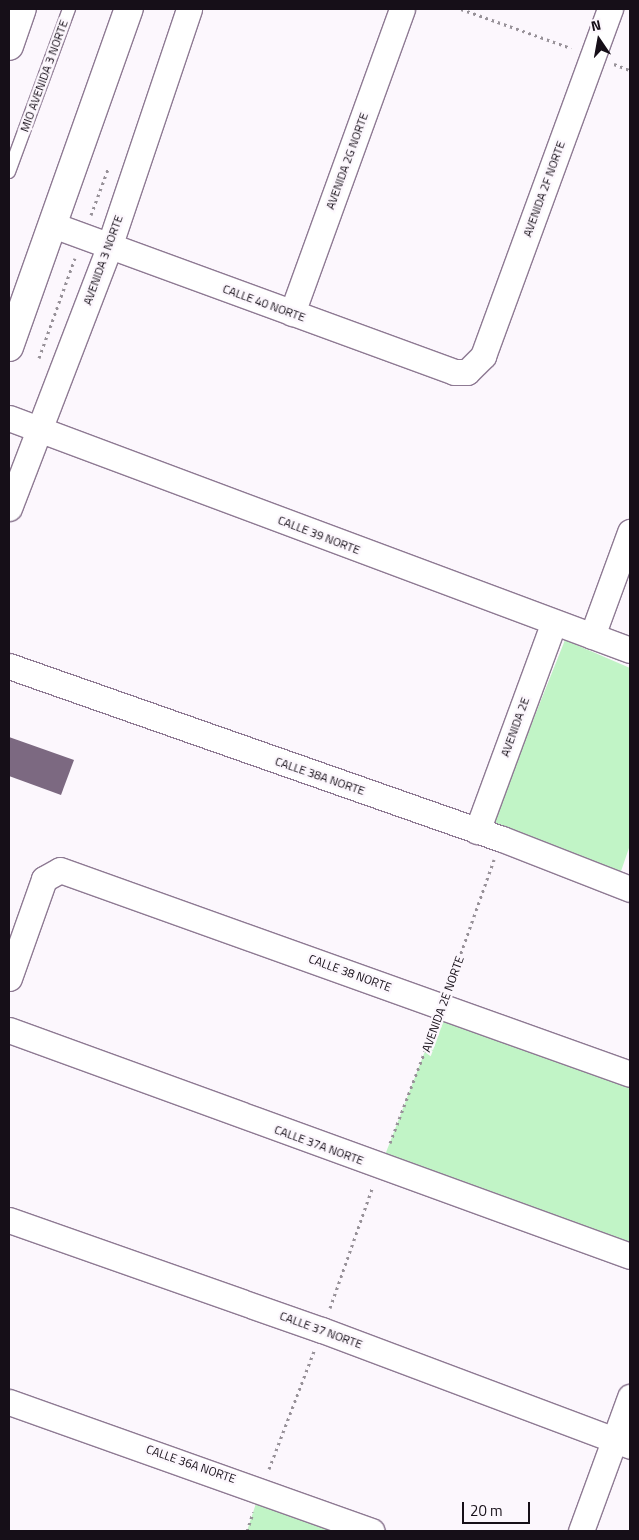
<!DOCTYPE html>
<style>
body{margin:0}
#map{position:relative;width:639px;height:1540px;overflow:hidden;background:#fcf7fd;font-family:"Titillium Web",sans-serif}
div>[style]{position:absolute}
.green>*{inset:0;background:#c1f4c6}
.building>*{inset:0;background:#7c6981}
.path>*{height:3px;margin-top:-1.5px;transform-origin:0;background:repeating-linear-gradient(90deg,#979198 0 2.5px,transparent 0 6.5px)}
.roads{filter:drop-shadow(1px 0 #8e7a93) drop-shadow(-1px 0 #8e7a93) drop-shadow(0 1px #8e7a93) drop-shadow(0 -1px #8e7a93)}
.lane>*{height:12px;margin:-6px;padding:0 6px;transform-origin:6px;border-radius:6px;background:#fff}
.street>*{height:25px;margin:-12.5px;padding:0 12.5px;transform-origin:12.5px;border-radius:12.5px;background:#fff}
.primary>*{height:28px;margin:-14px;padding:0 14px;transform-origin:14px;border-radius:14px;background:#fff}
span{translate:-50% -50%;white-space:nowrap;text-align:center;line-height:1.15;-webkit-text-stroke:4.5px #fcf7fd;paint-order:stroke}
.street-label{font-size:12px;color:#160f18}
.frame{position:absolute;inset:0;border:10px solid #160f18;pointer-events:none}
.north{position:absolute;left:574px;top:15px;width:50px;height:50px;-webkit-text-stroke:4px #fcf7fd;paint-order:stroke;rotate:348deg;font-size:14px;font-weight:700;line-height:20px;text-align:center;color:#160f18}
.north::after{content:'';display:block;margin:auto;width:18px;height:22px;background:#160f18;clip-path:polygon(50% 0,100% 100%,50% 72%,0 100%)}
.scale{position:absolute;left:462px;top:1502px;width:68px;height:22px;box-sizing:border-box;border:2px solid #160f18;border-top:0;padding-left:6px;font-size:15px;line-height:18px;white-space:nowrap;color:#160f18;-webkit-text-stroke:4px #fcf7fd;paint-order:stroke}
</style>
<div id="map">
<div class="green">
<div style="clip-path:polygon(565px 640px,630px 668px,630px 845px,619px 877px,490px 828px)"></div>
<div style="clip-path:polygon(442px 1007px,630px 1074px,630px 1256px,380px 1168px)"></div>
<div style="clip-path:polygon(261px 1488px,372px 1531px,247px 1531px)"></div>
</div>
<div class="building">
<div style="clip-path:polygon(9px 737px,74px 760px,61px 795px,9px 776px)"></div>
</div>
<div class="path">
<div style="left:461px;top:9px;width:117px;rotate:19.5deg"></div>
<div style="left:614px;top:64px;width:17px;rotate:21deg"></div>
<div style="left:91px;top:215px;width:49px;rotate:-69.7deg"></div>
<div style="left:39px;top:358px;width:106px;rotate:-70.2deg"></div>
<div style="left:450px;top:984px;width:132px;rotate:-70.5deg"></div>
<div style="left:390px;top:1143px;width:124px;rotate:-69.2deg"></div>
<div style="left:330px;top:1308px;width:129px;rotate:-70.6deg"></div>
<div style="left:269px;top:1469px;width:126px;rotate:-69.1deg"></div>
<div style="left:247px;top:1531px;width:20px;rotate:-72deg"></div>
</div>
<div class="roads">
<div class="lane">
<div style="left:9px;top:172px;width:174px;rotate:-69.8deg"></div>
</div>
<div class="street">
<div style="left:53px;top:225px;width:427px;rotate:20.1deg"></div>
<div style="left:454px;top:372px;width:13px"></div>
<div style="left:467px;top:372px;width:23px;rotate:-45deg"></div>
<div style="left:483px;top:356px;width:370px;rotate:-69.9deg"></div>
<div style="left:292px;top:313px;width:323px;rotate:-70.1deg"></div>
<div style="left:9px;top:418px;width:663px;rotate:20.49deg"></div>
<div style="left:9px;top:508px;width:280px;rotate:-69deg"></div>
<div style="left:109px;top:247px;width:251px;rotate:-71.4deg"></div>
<div style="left:592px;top:636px;width:111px;rotate:-69.9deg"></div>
<div style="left:9px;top:666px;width:522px;rotate:19.34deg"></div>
<div style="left:502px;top:839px;width:137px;rotate:21.3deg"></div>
<div style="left:477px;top:831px;width:221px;rotate:-69.8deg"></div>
<div style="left:9px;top:978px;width:105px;rotate:-70.5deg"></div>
<div style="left:44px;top:879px;width:18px;rotate:-29deg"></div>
<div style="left:60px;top:870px;width:605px;rotate:19.69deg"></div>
<div style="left:9px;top:1030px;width:661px;rotate:20deg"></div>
<div style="left:9px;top:1220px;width:332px;rotate:19.4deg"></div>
<div style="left:322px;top:1330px;width:329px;rotate:20.6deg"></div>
<div style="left:9px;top:1402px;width:385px;rotate:19.6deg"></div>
<div style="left:581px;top:1531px;width:143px;rotate:-69.9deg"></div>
</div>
<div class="primary">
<div style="left:9px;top:46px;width:39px;rotate:-71deg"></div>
<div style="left:9px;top:347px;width:359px;rotate:-70.5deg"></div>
</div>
</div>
<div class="street-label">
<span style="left:44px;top:76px;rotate:-70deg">MIO AVENIDA 3 NORTE</span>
<span style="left:347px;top:161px;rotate:-70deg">AVENIDA 2G NORTE</span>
<span style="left:544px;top:189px;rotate:-70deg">AVENIDA 2F NORTE</span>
<span style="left:103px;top:260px;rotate:-70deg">AVENIDA 3 NORTE</span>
<span style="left:264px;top:303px;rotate:20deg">CALLE 40 NORTE</span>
<span style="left:319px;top:535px;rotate:21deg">CALLE 39 NORTE</span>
<span style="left:515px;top:727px;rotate:-70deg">AVENIDA 2E</span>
<span style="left:320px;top:776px;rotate:19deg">CALLE 38A NORTE</span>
<span style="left:350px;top:973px;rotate:20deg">CALLE 38 NORTE</span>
<span style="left:443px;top:1004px;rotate:-70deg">AVENIDA 2E NORTE</span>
<span style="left:319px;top:1145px;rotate:20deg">CALLE 37A NORTE</span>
<span style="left:321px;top:1330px;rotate:20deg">CALLE 37 NORTE</span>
<span style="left:191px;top:1464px;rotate:19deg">CALLE 36A NORTE</span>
</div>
<div class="frame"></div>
<div class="north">N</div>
<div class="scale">20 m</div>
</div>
